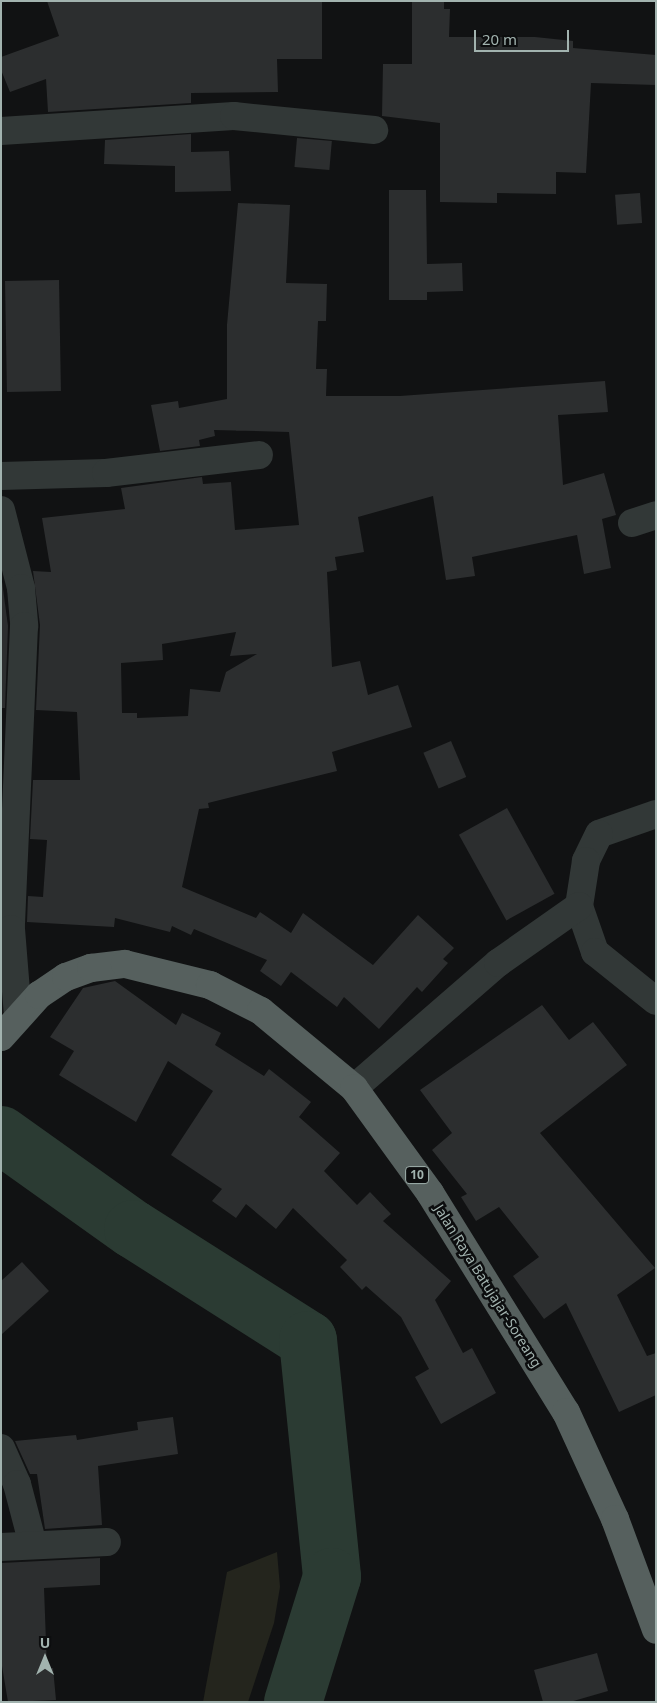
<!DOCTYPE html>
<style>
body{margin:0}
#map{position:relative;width:657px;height:1703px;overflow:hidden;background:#111213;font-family:"Noto Sans",sans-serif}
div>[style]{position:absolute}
.green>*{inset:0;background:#24251d}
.river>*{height:58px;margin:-29px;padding:0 29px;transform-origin:29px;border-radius:29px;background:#2b3b33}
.building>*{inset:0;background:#2c2e2f;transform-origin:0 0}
.minor>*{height:28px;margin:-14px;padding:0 14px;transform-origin:14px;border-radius:14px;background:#323837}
.trunk>*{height:28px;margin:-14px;padding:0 14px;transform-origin:14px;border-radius:14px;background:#56605e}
span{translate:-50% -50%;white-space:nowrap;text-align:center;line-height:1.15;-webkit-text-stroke:5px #0c0d0e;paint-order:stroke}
.shield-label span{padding:1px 4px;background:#0c0d0e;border:1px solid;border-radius:4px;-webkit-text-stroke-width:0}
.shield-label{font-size:12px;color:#a2b3af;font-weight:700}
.street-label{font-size:14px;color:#a2b3af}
.frame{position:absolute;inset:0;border:2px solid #a2b3af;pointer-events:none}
.north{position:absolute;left:20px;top:1633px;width:50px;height:50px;-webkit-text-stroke:4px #0c0d0e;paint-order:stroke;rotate:0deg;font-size:14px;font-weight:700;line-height:20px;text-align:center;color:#a2b3af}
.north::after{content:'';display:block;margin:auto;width:18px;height:22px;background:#a2b3af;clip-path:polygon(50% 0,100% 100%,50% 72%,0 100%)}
.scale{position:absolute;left:474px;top:30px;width:95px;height:22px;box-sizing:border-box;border:2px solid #a2b3af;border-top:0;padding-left:6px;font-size:15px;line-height:18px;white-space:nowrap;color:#a2b3af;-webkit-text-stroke:4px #0c0d0e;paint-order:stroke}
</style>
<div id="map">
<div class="green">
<div style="clip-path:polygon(277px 1552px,280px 1587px,274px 1623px,248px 1702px,203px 1702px,227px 1572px)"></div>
</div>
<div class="river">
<div style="left:1px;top:1135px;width:162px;rotate:35.5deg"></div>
<div style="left:133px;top:1229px;width:207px;rotate:32.4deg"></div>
<div style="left:308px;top:1340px;width:238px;rotate:84.2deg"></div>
<div style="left:332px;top:1577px;width:131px;rotate:107.3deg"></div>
</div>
<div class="building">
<div style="clip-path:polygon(47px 1px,322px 1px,322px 59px,277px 59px,278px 92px,191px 93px,191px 103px,48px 112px,46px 79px,10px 92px,1px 70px,1px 57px,59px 36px)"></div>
<div style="clip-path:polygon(412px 1px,444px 1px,444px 9px,450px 9px,449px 37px,535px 37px,573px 41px,573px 48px,656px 55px,656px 85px,591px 83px,586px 173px,556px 172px,556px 194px,497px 193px,497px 203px,440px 202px,440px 123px,382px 116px,383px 64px,412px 64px)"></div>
<div style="clip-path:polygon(191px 134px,191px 152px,229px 151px,231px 191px,175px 192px,175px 166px,104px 164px,105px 140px)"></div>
<div style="left:297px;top:138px;width:35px;height:29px;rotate:5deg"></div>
<div style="clip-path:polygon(389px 190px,426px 190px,427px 264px,462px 263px,463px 291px,427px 292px,427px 300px,389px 300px)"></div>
<div style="left:640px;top:193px;width:30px;height:25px;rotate:86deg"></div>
<div style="clip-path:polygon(evenodd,238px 203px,290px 205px,286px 283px,327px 284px,326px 321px,318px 321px,316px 369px,327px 369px,326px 396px,400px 396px,605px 381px,608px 412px,558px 415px,563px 485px,604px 473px,616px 515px,602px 519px,611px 568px,584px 574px,577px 535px,472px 557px,475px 576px,446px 580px,433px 496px,358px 517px,364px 552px,335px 557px,337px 570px,327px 572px,332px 667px,360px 661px,368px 695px,398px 685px,412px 727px,332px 752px,337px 771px,208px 803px,209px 808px,199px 809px,182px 887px,256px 918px,260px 912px,291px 933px,303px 913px,373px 965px,418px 915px,454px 948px,443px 959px,448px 963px,422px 992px,417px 987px,379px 1029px,344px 997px,337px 1007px,291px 972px,281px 986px,260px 971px,267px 960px,194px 929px,191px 935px,172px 926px,170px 932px,115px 918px,114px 927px,27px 922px,28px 896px,43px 897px,47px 840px,30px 839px,33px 780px,80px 780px,77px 712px,36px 710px,40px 625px,33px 571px,51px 572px,42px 518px,125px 509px,121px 488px,202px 477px,203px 484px,231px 482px,235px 530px,299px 525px,289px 432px,214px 430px,215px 436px,199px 440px,200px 446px,160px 451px,151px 405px,178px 401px,179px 408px,227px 399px,227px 325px,238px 203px,236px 632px,230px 656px,257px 654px,226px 672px,220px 692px,190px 689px,188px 716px,137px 718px,137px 713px,122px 713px,121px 663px,163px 660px,162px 644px,236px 632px)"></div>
<div style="left:59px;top:280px;width:111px;height:54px;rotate:89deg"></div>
<div style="clip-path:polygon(1px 574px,8px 626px,5px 708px,1px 708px)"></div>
<div style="left:451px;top:741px;width:39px;height:30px;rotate:67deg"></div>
<div style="left:507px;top:808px;width:98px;height:55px;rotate:61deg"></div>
<div style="clip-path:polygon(115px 981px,176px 1025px,182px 1013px,221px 1033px,215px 1045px,264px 1076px,269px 1069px,311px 1102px,299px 1117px,340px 1153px,324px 1171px,357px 1205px,370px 1192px,391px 1214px,383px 1221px,451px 1281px,435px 1300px,463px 1353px,472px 1348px,496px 1393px,441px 1424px,415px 1377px,429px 1369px,401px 1317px,366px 1286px,362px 1290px,340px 1267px,347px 1260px,293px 1208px,276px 1229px,246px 1204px,236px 1218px,212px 1201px,222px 1189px,171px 1155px,213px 1091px,168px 1061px,136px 1122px,59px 1075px,74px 1051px,50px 1037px,83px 988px)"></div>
<div style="clip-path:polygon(542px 1005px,569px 1040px,593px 1022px,627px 1065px,540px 1133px,655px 1268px,617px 1295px,647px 1356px,656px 1353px,656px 1395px,619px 1412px,566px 1303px,544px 1319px,513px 1276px,539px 1257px,499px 1207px,476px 1221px,461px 1197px,467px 1194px,432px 1150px,452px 1133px,420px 1090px)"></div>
<div style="clip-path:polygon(22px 1262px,49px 1291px,1px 1335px,1px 1281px)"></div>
<div style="clip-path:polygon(173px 1417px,178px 1454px,98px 1466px,102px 1525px,45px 1529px,37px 1474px,30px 1474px,15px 1441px,76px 1435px,77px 1440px,138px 1430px,137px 1422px)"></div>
<div style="clip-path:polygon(100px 1558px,100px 1585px,44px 1588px,47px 1669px,53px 1668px,56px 1700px,8px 1702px,1px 1660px,1px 1563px)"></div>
<div style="clip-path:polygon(597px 1653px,608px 1691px,570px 1702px,543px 1702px,534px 1670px)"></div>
</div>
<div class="minor">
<div style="left:1px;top:131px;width:233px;rotate:-3.7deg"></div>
<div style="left:234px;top:116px;width:141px;rotate:5.7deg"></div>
<div style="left:1px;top:476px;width:105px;rotate:-1.6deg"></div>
<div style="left:106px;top:473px;width:154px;rotate:-6.7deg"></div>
<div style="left:1px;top:510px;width:81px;rotate:75.6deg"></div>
<div style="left:21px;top:588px;width:38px;rotate:85deg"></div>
<div style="left:24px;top:626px;width:303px;rotate:92.5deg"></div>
<div style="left:11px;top:929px;width:87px;rotate:85.4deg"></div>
<div style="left:632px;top:523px;width:25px;rotate:-18deg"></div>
<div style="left:656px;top:814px;width:60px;rotate:160.7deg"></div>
<div style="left:599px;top:834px;width:30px;rotate:116deg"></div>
<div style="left:586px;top:861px;width:46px;rotate:98.8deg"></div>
<div style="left:579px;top:906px;width:49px;rotate:70.8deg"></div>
<div style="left:595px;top:952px;width:78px;rotate:38.8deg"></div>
<div style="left:354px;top:1088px;width:191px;rotate:-41deg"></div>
<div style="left:498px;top:963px;width:99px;rotate:-35.1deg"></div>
<div style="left:1px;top:1448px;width:39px;rotate:66deg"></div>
<div style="left:17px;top:1484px;width:63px;rotate:75.3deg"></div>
<div style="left:1px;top:1547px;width:106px;rotate:-2.7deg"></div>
</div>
<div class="trunk">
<div style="left:1px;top:1037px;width:57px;rotate:-47.9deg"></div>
<div style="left:39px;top:995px;width:32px;rotate:-34deg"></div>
<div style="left:66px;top:977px;width:27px;rotate:-20deg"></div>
<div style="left:91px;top:968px;width:34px;rotate:-7deg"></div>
<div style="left:125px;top:964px;width:88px;rotate:13.9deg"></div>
<div style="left:210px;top:985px;width:57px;rotate:27deg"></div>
<div style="left:261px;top:1011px;width:121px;rotate:39.6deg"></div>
<div style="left:354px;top:1088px;width:130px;rotate:54.1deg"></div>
<div style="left:430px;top:1193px;width:258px;rotate:58.2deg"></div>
<div style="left:566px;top:1412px;width:118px;rotate:65.4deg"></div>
<div style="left:615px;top:1519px;width:118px;rotate:69.7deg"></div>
</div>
<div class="shield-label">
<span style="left:417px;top:1175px">10</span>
</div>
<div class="street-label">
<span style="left:488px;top:1286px;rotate:58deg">Jalan Raya Batujajar-Soreang</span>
</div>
<div class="frame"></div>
<div class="north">U</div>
<div class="scale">20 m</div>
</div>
